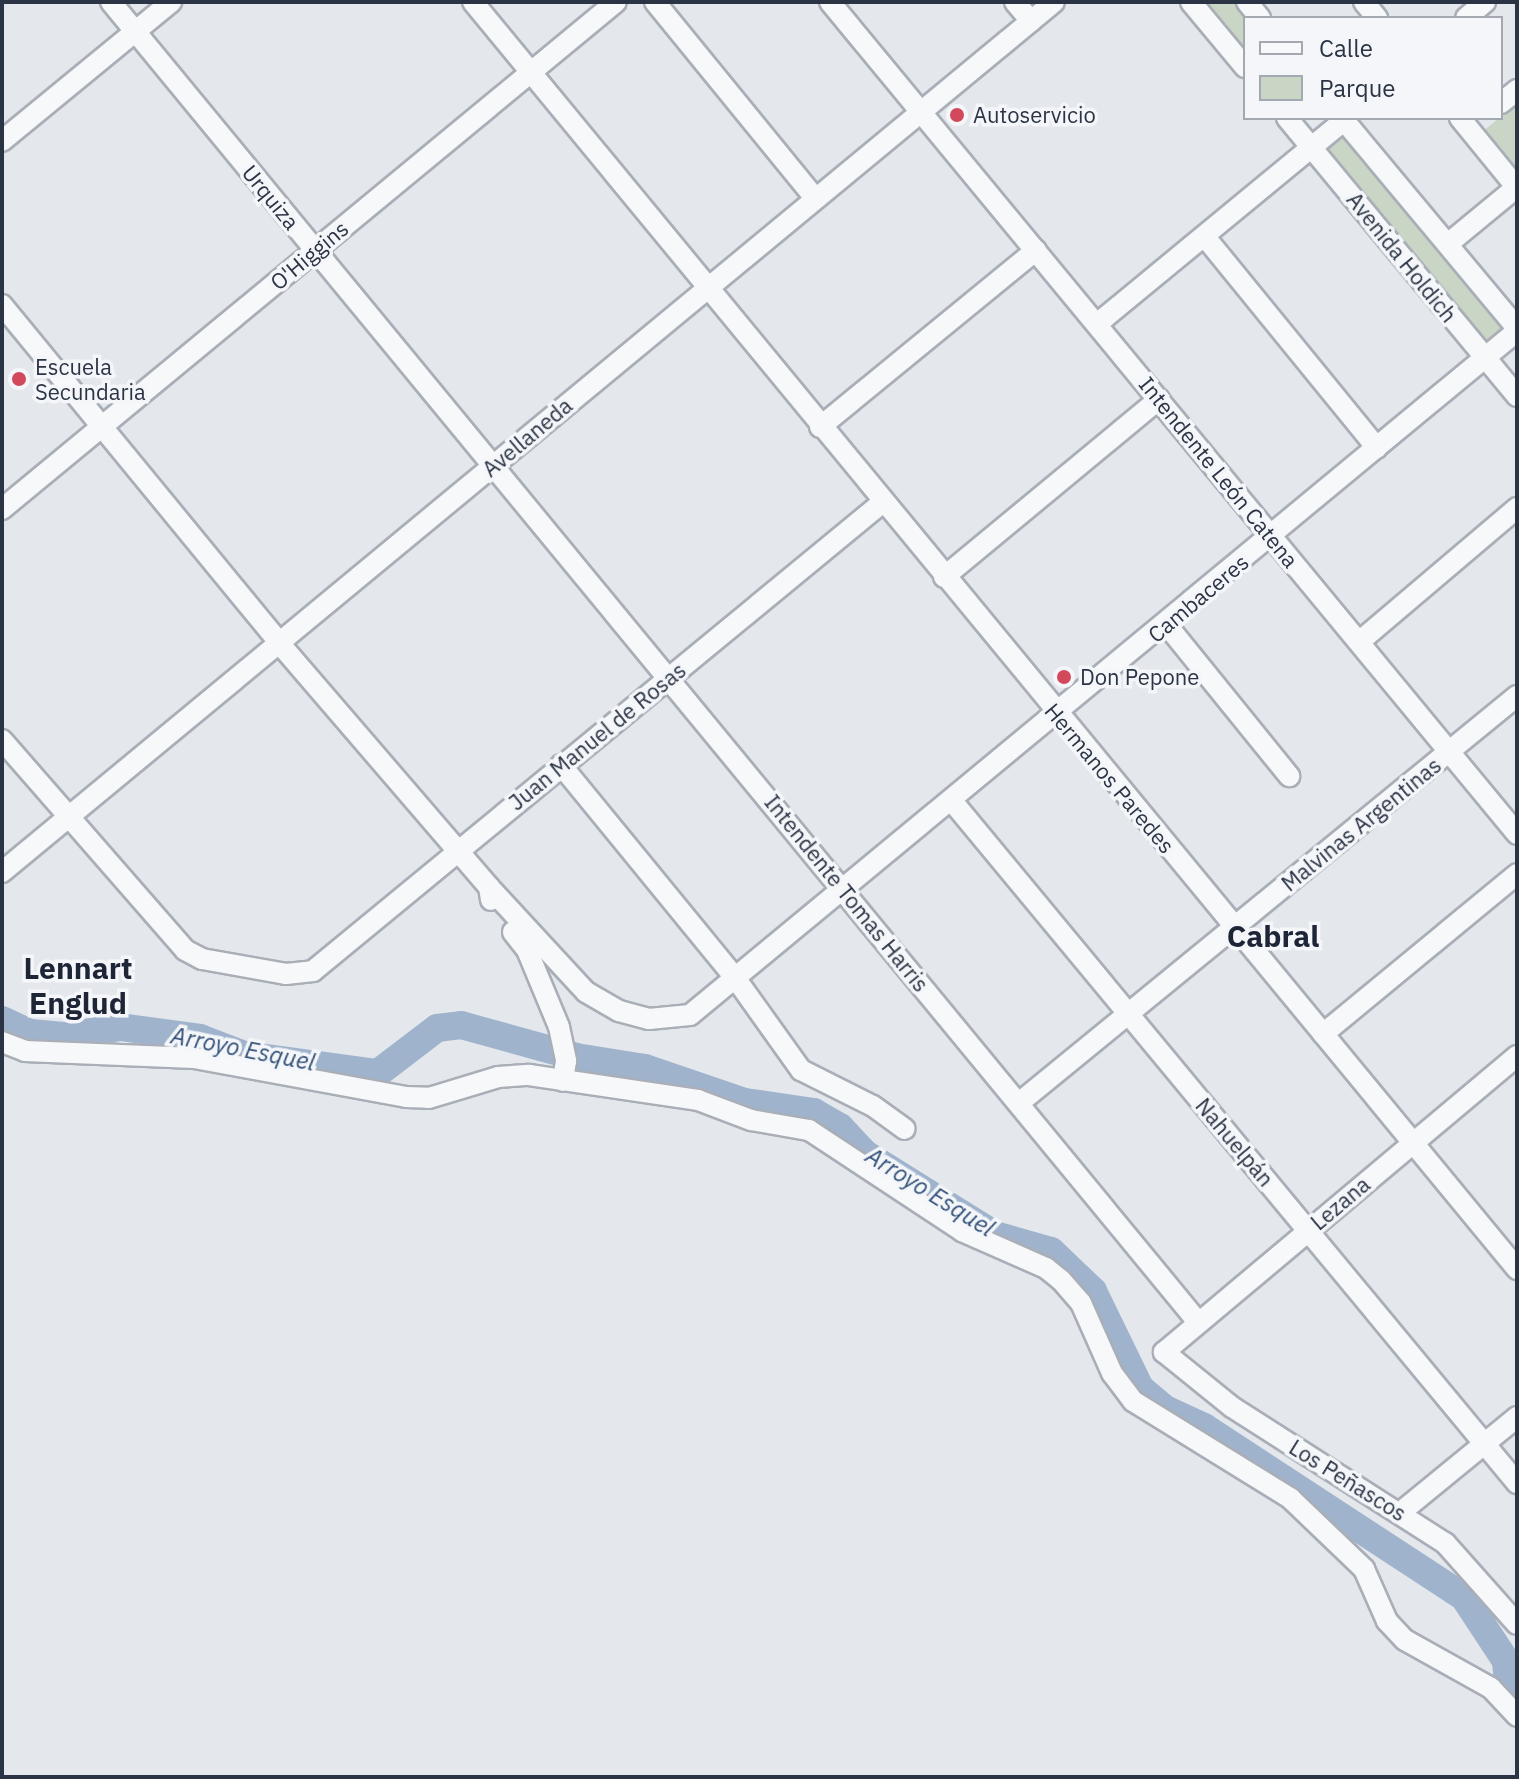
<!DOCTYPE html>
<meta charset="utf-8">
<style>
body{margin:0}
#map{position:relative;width:1519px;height:1779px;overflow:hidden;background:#e4e7ec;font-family:"IBM Plex Sans",sans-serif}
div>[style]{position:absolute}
.green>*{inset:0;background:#c9d6c5;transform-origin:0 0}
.river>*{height:28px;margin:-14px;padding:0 14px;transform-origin:14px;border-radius:14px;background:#9fb4cc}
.roads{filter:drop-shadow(2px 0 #a9aeb7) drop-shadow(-2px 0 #a9aeb7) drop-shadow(0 2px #a9aeb7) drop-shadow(0 -2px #a9aeb7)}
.minor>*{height:20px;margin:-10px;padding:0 10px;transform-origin:10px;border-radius:10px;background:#f7f8fa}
.dots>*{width:22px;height:22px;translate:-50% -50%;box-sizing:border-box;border:4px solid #f4f6f9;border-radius:50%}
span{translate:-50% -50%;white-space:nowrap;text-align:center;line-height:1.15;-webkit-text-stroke:7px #f4f6f9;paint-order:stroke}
.poi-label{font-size:22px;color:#2b3445}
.left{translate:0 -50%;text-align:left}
.street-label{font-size:22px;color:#2b3445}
.water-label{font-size:24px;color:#34527a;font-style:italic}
.district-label{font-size:30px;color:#1d2536;font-weight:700}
.frame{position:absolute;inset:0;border:4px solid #2b3445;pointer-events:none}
.legend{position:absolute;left:1243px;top:16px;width:260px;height:104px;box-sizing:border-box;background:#f4f6f9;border:2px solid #a4a8b1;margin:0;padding:10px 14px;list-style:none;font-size:24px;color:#2b3445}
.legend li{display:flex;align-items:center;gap:16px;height:40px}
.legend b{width:40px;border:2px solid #a4a8b1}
</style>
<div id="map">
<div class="green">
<div style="clip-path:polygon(1207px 2px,1237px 2px,1250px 18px,1245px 18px,1245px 48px)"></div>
<div style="clip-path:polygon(1517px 103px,1517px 176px,1481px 133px)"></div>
<div style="left:1344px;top:136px;width:253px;height:26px;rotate:50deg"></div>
</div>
<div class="river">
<div style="left:2px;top:1020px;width:31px;rotate:25deg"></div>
<div style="left:30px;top:1033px;width:37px;rotate:5deg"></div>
<div style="left:67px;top:1036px;width:54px;rotate:-9.6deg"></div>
<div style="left:120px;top:1027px;width:81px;rotate:7.8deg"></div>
<div style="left:200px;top:1038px;width:47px;rotate:21.1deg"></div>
<div style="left:244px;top:1055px;width:135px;rotate:7.7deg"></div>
<div style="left:378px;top:1073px;width:74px;rotate:-37.3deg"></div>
<div style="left:437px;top:1028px;width:24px;rotate:-7deg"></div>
<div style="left:461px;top:1025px;width:119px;rotate:15.5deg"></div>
<div style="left:576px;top:1057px;width:70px;rotate:9.1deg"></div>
<div style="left:645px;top:1068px;width:106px;rotate:18.8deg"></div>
<div style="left:745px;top:1102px;width:70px;rotate:8.2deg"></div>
<div style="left:814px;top:1112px;width:30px;rotate:30deg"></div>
<div style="left:840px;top:1127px;width:35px;rotate:47deg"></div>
<div style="left:864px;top:1153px;width:155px;rotate:32deg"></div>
<div style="left:995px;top:1235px;width:58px;rotate:15.9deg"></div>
<div style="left:1051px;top:1251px;width:58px;rotate:43.6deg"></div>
<div style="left:1093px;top:1291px;width:108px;rotate:64.1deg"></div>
<div style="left:1140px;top:1388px;width:33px;rotate:40deg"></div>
<div style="left:1165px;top:1409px;width:43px;rotate:24.8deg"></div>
<div style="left:1204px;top:1427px;width:311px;rotate:33.2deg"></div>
<div style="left:1464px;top:1597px;width:77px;rotate:56.7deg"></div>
<div style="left:1506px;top:1661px;width:24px;rotate:85deg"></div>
<div style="left:1508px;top:1685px;width:10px;rotate:24deg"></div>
</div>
<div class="roads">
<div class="minor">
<div style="left:111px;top:2px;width:1710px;rotate:50.53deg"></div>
<div style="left:473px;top:2px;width:1642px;rotate:50.51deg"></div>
<div style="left:655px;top:2px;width:252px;rotate:50.8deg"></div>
<div style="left:830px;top:2px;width:1079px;rotate:50.45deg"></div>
<div style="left:1015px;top:2px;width:25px;rotate:50deg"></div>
<div style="left:1191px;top:2px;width:85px;rotate:50.3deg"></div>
<div style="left:1247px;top:2px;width:21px;rotate:51deg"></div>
<div style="left:1364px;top:2px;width:21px;rotate:51deg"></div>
<div style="left:1466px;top:18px;width:25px;rotate:-40deg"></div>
<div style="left:1501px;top:103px;width:21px;rotate:-39deg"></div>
<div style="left:1287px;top:118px;width:361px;rotate:50.4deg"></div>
<div style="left:1342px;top:118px;width:273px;rotate:50.2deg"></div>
<div style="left:1460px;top:118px;width:90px;rotate:50.8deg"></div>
<div style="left:2px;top:141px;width:219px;rotate:-39.4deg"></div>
<div style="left:1205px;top:237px;width:272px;rotate:50.8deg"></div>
<div style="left:1449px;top:243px;width:88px;rotate:-39.5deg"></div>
<div style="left:2px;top:305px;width:438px;rotate:50.6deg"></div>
<div style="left:280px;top:644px;width:321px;rotate:49.3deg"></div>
<div style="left:489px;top:887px;width:13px;rotate:81deg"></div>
<div style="left:1097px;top:324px;width:324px;rotate:-39.5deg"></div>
<div style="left:820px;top:427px;width:279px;rotate:-39.3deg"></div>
<div style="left:2px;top:509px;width:796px;rotate:-39.55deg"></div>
<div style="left:944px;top:577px;width:279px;rotate:-39.6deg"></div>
<div style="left:1166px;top:624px;width:196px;rotate:51deg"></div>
<div style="left:1359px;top:642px;width:207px;rotate:-40.3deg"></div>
<div style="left:2px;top:740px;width:279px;rotate:48.9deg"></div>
<div style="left:185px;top:950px;width:19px;rotate:28deg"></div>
<div style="left:202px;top:959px;width:85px;rotate:10.1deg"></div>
<div style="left:286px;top:974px;width:27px;rotate:-6deg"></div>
<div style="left:313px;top:971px;width:738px;rotate:-39.45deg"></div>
<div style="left:561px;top:765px;width:276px;rotate:50.7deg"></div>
<div style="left:736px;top:979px;width:112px;rotate:54.5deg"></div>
<div style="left:801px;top:1070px;width:80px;rotate:26.6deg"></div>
<div style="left:873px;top:1106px;width:39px;rotate:36deg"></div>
<div style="left:952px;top:801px;width:886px;rotate:50.36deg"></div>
<div style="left:2px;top:872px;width:1365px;rotate:-39.59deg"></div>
<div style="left:489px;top:887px;width:143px;rotate:47.3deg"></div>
<div style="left:586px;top:992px;width:38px;rotate:30deg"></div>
<div style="left:619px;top:1011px;width:31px;rotate:15deg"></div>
<div style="left:649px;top:1019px;width:41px;rotate:-5.6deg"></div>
<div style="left:690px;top:1015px;width:1073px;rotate:-39.59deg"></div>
<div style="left:513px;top:932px;width:23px;rotate:52deg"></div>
<div style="left:527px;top:950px;width:83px;rotate:67.4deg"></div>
<div style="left:559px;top:1027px;width:35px;rotate:78deg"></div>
<div style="left:566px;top:1061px;width:20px;rotate:99deg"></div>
<div style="left:1323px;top:1034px;width:251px;rotate:-39.5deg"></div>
<div style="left:2px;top:1042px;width:25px;rotate:21deg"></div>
<div style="left:25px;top:1051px;width:169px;rotate:2.4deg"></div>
<div style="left:194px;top:1058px;width:216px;rotate:10.4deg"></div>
<div style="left:406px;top:1097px;width:23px;rotate:2deg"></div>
<div style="left:429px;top:1098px;width:72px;rotate:-16.9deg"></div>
<div style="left:498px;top:1077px;width:31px;rotate:-4deg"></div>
<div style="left:529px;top:1075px;width:171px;rotate:8.4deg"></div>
<div style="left:698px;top:1100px;width:57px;rotate:20.7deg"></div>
<div style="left:751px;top:1120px;width:59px;rotate:9.8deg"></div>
<div style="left:809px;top:1130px;width:183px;rotate:33.4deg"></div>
<div style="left:962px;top:1231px;width:92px;rotate:23.8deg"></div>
<div style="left:1046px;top:1268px;width:19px;rotate:39deg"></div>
<div style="left:1061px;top:1280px;width:30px;rotate:49deg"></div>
<div style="left:1081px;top:1303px;width:77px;rotate:66.1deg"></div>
<div style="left:1112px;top:1373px;width:35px;rotate:53deg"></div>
<div style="left:1133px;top:1401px;width:185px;rotate:31.7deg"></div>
<div style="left:1290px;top:1498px;width:103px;rotate:43.8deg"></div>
<div style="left:1364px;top:1569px;width:57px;rotate:66.1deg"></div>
<div style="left:1387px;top:1621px;width:26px;rotate:47deg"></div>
<div style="left:1405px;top:1640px;width:98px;rotate:29.2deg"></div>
<div style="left:1491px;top:1688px;width:38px;rotate:47deg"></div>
<div style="left:1517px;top:1056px;width:461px;rotate:140deg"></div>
<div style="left:1164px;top:1352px;width:87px;rotate:39deg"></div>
<div style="left:1232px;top:1407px;width:253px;rotate:32.6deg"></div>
<div style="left:1445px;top:1543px;width:108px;rotate:48.4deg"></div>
<div style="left:1019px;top:1103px;width:643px;rotate:-39.26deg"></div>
<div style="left:1401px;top:1512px;width:150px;rotate:-39.3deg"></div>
</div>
</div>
<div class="dots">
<div style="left:957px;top:115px;background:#d1495b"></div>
<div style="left:19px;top:379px;background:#d1495b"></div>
<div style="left:1064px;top:677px;background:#d1495b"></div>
</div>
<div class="poi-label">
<span class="left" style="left:973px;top:115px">Autoservicio</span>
<span class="left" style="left:35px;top:379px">Escuela<br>Secundaria</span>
<span class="left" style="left:1080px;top:677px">Don Pepone</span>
</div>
<div class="street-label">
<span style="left:271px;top:197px;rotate:51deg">Urquiza</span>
<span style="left:309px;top:255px;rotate:-40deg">O'Higgins</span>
<span style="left:1402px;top:257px;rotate:51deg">Avenida Holdich</span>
<span style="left:527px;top:437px;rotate:-40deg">Avellaneda</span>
<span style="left:1219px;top:472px;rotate:51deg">Intendente León Catena</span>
<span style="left:1198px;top:598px;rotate:-40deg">Cambaceres</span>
<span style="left:597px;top:736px;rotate:-39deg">Juan Manuel de Rosas</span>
<span style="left:1110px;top:778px;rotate:50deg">Hermanos Paredes</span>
<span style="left:1361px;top:824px;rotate:-39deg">Malvinas Argentinas</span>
<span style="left:847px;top:893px;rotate:51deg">Intendente Tomas Harris</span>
<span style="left:1235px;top:1142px;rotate:50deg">Nahuelpán</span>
<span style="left:1340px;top:1203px;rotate:-40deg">Lezana</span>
<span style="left:1348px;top:1480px;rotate:32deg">Los Peñascos</span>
</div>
<div class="water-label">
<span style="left:243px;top:1049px;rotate:11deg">Arroyo Esquel</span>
<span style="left:930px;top:1192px;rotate:32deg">Arroyo Esquel</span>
</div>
<div class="district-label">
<span style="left:1273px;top:936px">Cabral</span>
<span style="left:78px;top:985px">Lennart<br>Englud</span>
</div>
<div class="frame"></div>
<ul class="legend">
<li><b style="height:10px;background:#f7f8fa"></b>Calle</li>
<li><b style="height:22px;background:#c9d6c5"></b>Parque</li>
</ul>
</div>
